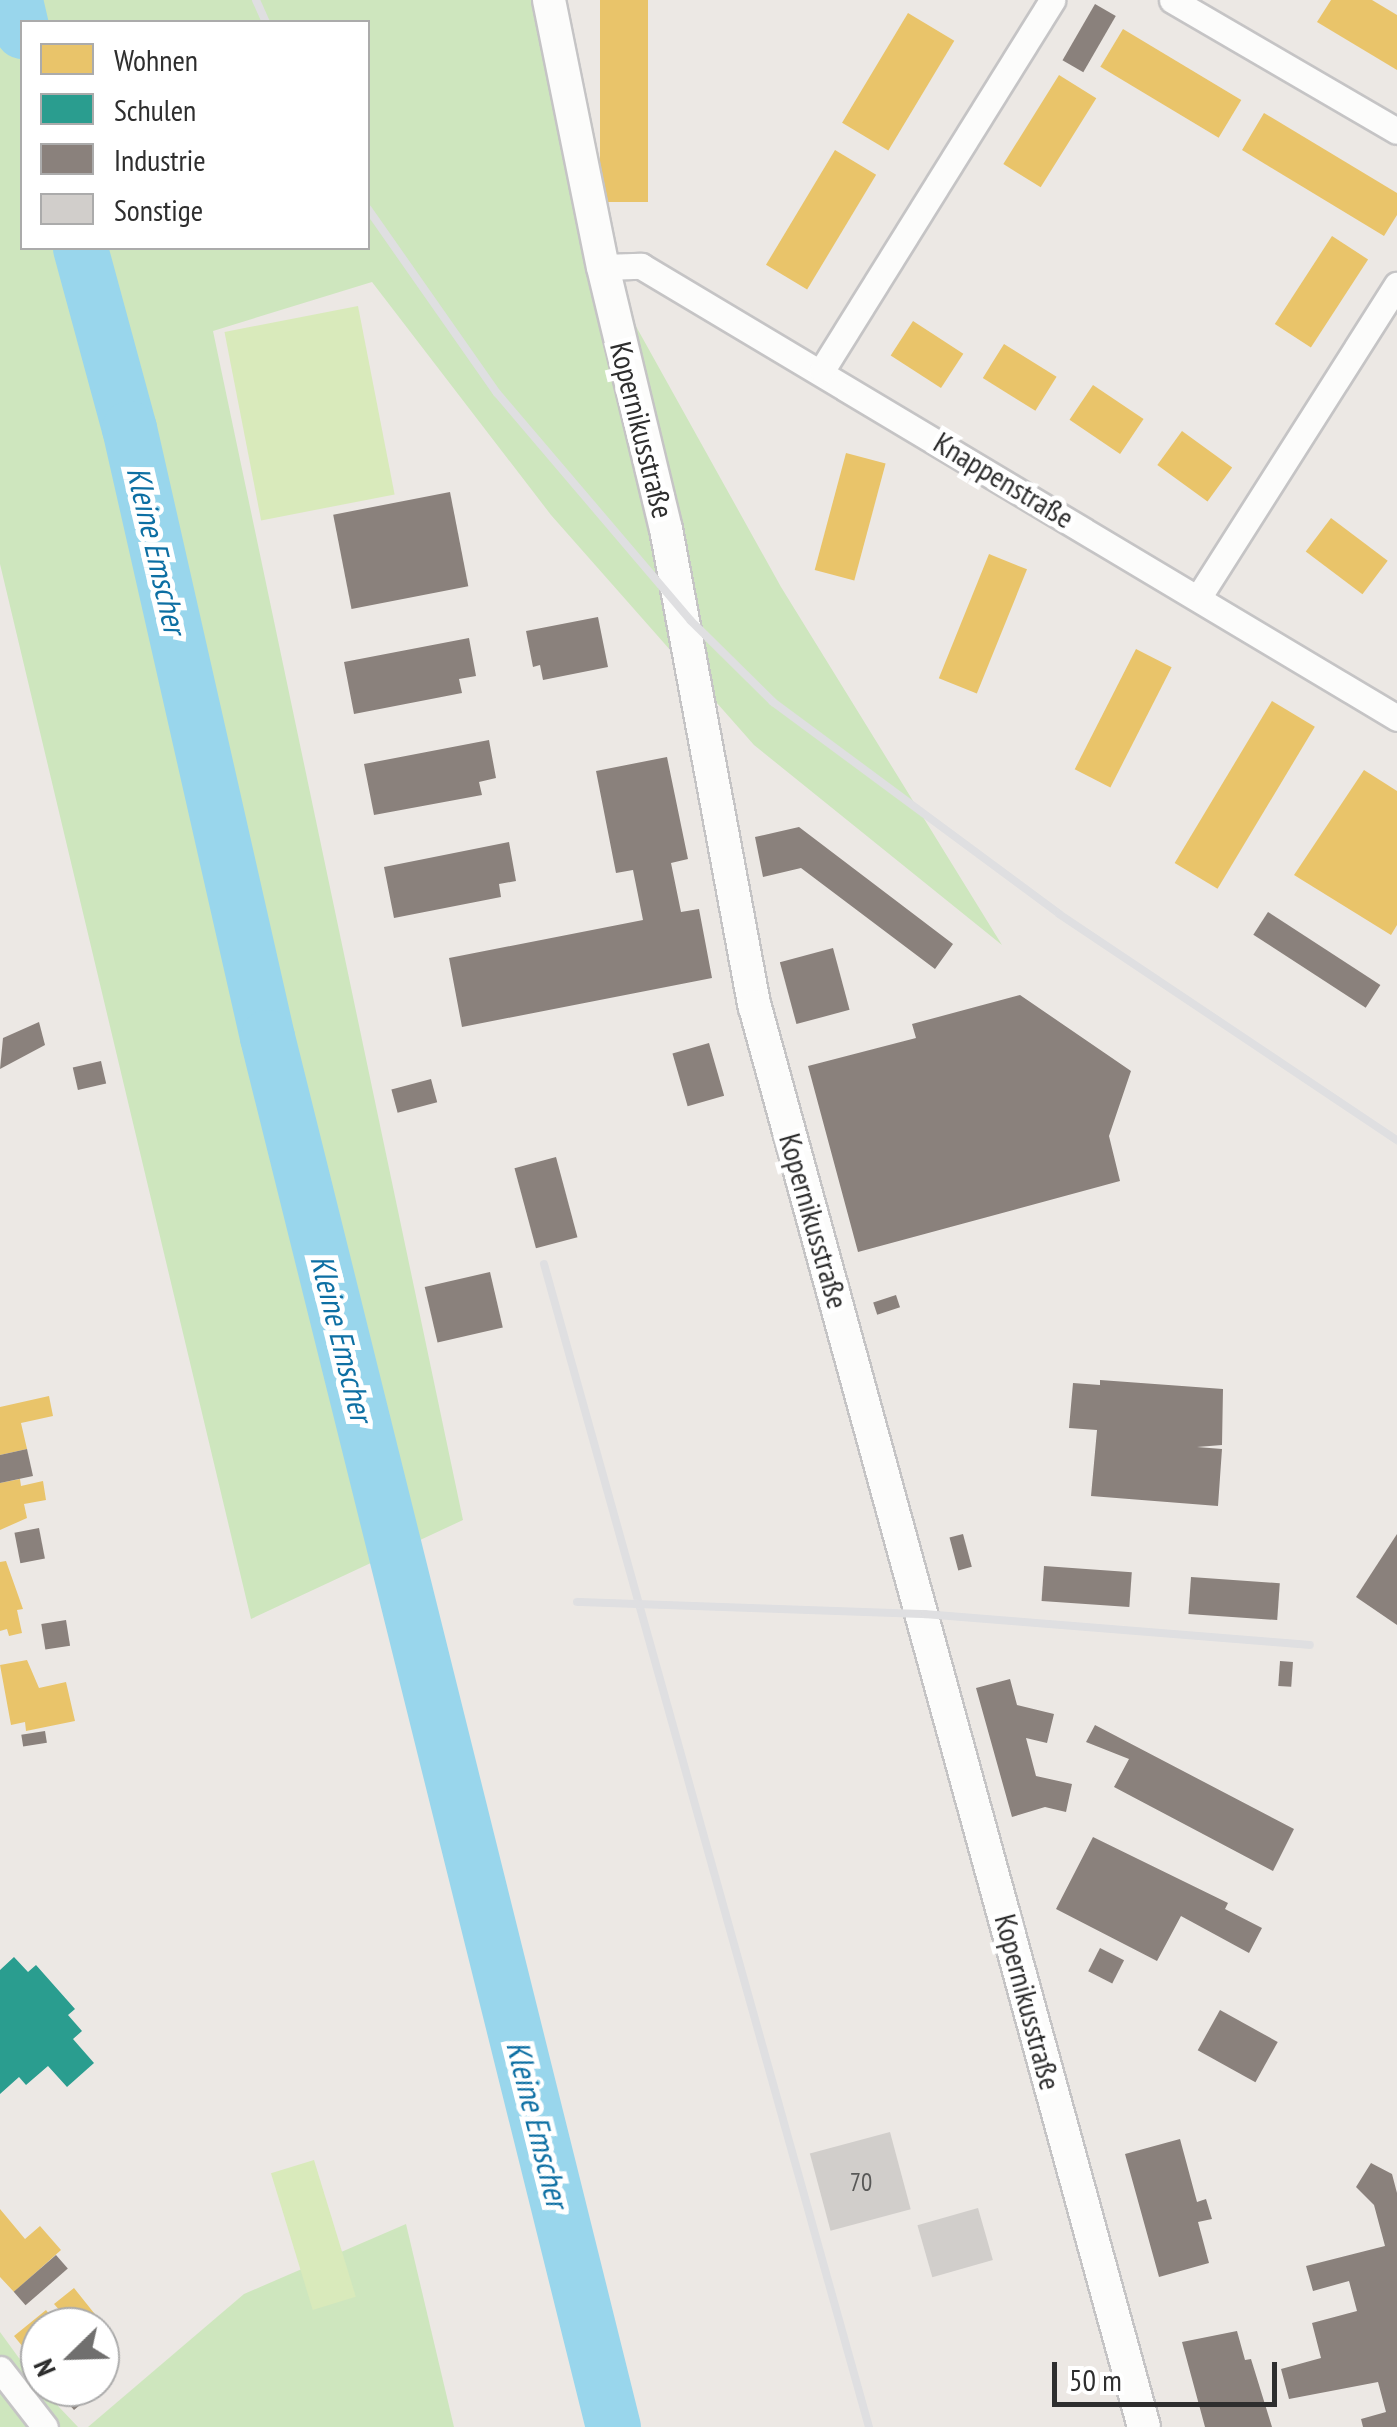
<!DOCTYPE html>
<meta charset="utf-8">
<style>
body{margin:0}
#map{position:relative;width:1397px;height:2427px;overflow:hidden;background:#ece8e4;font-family:"PT Sans Narrow",sans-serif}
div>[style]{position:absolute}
.green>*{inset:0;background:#cee6be}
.pitch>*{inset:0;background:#d9eabb;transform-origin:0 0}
.homes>*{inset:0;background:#e9c46a;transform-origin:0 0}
.schools>*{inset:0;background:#2a9d8f}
.industry>*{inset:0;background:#8a817c;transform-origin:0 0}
.river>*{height:55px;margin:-27.5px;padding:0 27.5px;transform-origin:27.5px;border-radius:27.5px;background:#99d6ec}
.building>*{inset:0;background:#d1cecb;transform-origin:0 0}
.roads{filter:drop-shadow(2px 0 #c5c4c5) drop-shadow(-2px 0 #c5c4c5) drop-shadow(0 2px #c5c4c5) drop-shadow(0 -2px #c5c4c5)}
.minor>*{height:25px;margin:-12.5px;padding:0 12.5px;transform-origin:12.5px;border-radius:12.5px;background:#fcfcfb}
.tertiary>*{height:32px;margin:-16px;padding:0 16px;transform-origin:16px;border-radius:16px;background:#fcfcfb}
.rail>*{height:8px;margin:-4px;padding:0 4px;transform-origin:4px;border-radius:4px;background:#dfdfe1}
span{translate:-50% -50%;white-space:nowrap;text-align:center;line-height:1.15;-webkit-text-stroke:10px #fff;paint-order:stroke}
.number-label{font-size:25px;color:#585857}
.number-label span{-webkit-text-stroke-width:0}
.street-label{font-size:30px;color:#2e2e2e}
.water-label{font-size:32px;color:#0d6fa3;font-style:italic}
.legend{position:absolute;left:20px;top:20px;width:350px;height:230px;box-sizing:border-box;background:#fff;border:2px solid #ababab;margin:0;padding:12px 18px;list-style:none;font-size:30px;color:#2e2e2e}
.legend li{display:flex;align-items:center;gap:20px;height:50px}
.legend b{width:50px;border:2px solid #ababab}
.north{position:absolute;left:20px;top:2307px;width:100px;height:100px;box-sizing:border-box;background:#fff;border:2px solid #ababab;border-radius:50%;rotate:247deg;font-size:28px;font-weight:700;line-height:40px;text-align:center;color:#2e2e2e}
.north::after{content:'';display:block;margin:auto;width:35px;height:45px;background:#706f6e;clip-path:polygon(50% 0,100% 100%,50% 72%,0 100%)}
.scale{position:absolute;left:1052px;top:2362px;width:225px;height:45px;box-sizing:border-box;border:5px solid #2e2e2e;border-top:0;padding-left:12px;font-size:30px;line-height:35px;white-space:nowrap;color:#2e2e2e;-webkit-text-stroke:8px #fff;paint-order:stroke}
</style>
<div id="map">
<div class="green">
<div style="clip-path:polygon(evenodd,0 0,549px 0,603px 267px,781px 587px,1002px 945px,754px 745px,551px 515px,372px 282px,213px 331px,463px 1520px,251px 1619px,0 564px,0 0,22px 22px,368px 22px,368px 248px,22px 248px,22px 22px)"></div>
<div style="clip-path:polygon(406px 2224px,454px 2427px,88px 2427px,244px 2294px)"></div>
<div style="clip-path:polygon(0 2332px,40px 2387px,78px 2427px,0 2427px)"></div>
</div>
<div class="pitch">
<div style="left:358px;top:306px;width:192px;height:136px;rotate:79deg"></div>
<div style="left:314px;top:2160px;width:143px;height:45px;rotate:73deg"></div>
</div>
<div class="homes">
<div style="left:600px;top:0;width:48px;height:202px"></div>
<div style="clip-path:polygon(1331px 0,1372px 0,1397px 15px,1397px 70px,1317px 22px)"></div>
<div style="left:908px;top:13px;width:54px;height:128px;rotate:31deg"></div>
<div style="left:1123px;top:29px;width:138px;height:44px;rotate:31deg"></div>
<div style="left:1059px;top:75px;width:44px;height:105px;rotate:32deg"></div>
<div style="clip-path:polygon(1264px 113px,1397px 193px,1397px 215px,1384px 236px,1242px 150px)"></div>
<div style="left:835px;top:150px;width:48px;height:134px;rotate:31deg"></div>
<div style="left:1332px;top:236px;width:43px;height:105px;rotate:33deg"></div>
<div style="left:913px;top:321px;width:60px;height:41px;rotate:33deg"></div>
<div style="left:1004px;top:344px;width:62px;height:40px;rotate:32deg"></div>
<div style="left:1093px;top:385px;width:61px;height:42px;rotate:34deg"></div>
<div style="left:1182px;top:431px;width:62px;height:42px;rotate:36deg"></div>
<div style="left:846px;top:453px;width:41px;height:121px;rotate:15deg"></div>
<div style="left:1331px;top:518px;width:71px;height:42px;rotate:37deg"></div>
<div style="left:989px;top:554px;width:41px;height:134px;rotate:22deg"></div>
<div style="left:1136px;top:649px;width:40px;height:135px;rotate:27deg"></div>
<div style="left:1272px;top:701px;width:50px;height:189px;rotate:31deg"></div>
<div style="clip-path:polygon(1364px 770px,1397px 791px,1397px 925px,1391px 935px,1294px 875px)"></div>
<div style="clip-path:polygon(49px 1396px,53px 1416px,21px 1423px,27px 1449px,0 1455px,0 1407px)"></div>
<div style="clip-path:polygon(20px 1479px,21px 1486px,43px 1481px,46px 1500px,24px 1504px,27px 1518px,0 1530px,0 1483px)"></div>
<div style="clip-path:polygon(6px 1561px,23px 1609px,17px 1610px,22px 1633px,9px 1636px,7px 1629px,0 1631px,0 1562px)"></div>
<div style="clip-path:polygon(27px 1660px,39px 1688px,66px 1682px,75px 1721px,26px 1731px,25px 1722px,11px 1725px,0 1665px)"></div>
<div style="clip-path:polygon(0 2209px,25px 2239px,40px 2226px,61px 2250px,14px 2292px,0 2277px)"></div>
<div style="clip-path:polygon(74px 2288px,110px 2333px,100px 2341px,100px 2327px,40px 2327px,40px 2368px,14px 2336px,46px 2310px,52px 2318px,61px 2312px,54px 2304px)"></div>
</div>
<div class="schools">
<div style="clip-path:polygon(14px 1957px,28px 1972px,36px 1965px,75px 2009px,68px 2015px,82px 2031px,73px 2039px,94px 2063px,67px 2087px,48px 2066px,26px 2085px,19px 2077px,0 2094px,0 1970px)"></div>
</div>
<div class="industry">
<div style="left:1095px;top:4px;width:24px;height:65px;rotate:30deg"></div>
<div style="left:450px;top:492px;width:96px;height:119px;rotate:79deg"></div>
<div style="clip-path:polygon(598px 617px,608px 667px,543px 680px,540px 665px,533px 667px,526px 631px)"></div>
<div style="clip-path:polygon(469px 638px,476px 676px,459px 679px,462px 693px,354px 714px,344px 662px)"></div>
<div style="clip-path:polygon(489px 740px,496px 778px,479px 782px,482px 795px,374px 815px,364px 764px)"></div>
<div style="clip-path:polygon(667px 757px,688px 859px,671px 863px,681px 912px,699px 909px,712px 978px,462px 1027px,449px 958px,643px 920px,633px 870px,616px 873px,596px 771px)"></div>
<div style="clip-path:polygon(799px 827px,953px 944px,935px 969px,801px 868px,763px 877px,755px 837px)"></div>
<div style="clip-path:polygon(509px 842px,516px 881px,499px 884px,501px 897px,394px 918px,384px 867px)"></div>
<div style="left:1268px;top:912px;width:134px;height:27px;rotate:33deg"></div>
<div style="left:833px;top:948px;width:64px;height:55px;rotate:75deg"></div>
<div style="clip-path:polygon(1020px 995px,1131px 1071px,1109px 1136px,1120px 1181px,858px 1252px,808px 1066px,916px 1038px,912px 1024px)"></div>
<div style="clip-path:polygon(39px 1022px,45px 1045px,0 1069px,3px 1038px)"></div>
<div style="left:709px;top:1043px;width:55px;height:38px;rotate:74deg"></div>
<div style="left:101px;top:1061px;width:23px;height:29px;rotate:77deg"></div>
<div style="left:431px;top:1079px;width:24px;height:41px;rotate:75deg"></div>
<div style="left:556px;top:1157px;width:83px;height:43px;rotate:75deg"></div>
<div style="left:490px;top:1272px;width:57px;height:67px;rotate:77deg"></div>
<div style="left:896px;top:1295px;width:13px;height:24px;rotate:72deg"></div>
<div style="clip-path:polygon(1100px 1380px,1223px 1389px,1222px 1445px,1197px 1447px,1222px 1449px,1218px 1506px,1091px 1496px,1097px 1430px,1069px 1428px,1073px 1383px,1100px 1385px)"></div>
<div style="clip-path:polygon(27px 1449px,33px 1476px,0 1483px,0 1455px)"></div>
<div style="left:39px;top:1528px;width:31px;height:25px;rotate:79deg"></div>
<div style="left:963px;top:1534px;width:34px;height:14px;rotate:75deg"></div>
<div style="clip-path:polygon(1397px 1534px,1397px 1625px,1356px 1597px)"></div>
<div style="left:1044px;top:1566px;width:88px;height:35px;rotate:4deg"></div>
<div style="left:1191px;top:1577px;width:89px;height:37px;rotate:4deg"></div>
<div style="left:66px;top:1620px;width:26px;height:25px;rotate:81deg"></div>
<div style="left:1280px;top:1661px;width:13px;height:25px;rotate:4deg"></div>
<div style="clip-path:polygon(1010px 1679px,1017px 1705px,1054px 1714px,1047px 1743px,1026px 1738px,1036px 1776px,1072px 1784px,1066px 1812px,1045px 1807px,1012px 1817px,976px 1688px)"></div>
<div style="clip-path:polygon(1095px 1725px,1294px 1829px,1273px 1871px,1114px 1787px,1129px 1759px,1086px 1742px)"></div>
<div style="left:45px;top:1731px;width:12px;height:24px;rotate:81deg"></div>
<div style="clip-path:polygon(1093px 1837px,1228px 1903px,1225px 1909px,1262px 1928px,1249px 1953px,1181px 1916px,1157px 1961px,1056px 1909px)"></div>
<div style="left:1100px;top:1948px;width:27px;height:26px;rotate:27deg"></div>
<div style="left:1220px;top:2010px;width:66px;height:46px;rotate:29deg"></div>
<div style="clip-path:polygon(1180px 2139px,1197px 2202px,1206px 2199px,1212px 2219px,1198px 2222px,1209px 2263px,1159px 2277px,1125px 2154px)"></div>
<div style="clip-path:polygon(1371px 2163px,1392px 2174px,1397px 2193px,1397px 2427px,1363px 2427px,1361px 2419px,1386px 2412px,1378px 2382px,1289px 2399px,1281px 2369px,1321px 2358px,1312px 2323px,1357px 2311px,1349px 2281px,1313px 2291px,1306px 2266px,1385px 2246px,1374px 2205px,1356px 2187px)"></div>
<div style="left:56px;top:2255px;width:18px;height:56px;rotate:49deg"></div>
<div style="clip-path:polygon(1237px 2331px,1245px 2360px,1251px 2359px,1272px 2427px,1205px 2427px,1182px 2342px)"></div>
<div style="clip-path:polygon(100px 2378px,105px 2384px,74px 2410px,62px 2396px,73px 2387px,100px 2387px)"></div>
</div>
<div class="river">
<div style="left:15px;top:0;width:32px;rotate:77deg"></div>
<div style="left:80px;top:248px;width:187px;rotate:74.8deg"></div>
<div style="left:129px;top:428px;width:624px;rotate:77.23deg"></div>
<div style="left:267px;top:1037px;width:1432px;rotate:76.02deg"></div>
</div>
<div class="building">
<div style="left:890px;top:2132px;width:80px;height:83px;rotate:75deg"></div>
<div style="left:978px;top:2208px;width:54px;height:63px;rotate:74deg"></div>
</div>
<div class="roads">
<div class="minor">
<div style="left:1172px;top:0;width:260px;rotate:30.2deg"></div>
<div style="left:603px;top:267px;width:38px;rotate:-2deg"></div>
<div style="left:641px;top:266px;width:881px;rotate:30.87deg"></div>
<div style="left:822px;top:370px;width:436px;rotate:-58.1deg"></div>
<div style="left:1198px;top:598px;width:371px;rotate:-57.6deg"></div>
<div style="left:0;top:2369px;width:73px;rotate:52.2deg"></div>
</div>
<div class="tertiary">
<div style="left:549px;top:0;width:272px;rotate:78.6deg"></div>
<div style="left:603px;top:267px;width:269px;rotate:76.5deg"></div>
<div style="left:666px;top:529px;width:486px;rotate:79.5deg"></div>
<div style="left:755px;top:1007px;width:1472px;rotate:74.68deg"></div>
</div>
</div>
<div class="rail">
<div style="left:256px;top:0;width:24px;rotate:66deg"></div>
<div style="left:368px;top:209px;width:225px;rotate:55deg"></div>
<div style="left:497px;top:393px;width:299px;rotate:49.6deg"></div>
<div style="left:691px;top:621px;width:115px;rotate:44.6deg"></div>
<div style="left:773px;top:702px;width:356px;rotate:36.5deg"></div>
<div style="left:1059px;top:914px;width:407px;rotate:33.8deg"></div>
<div style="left:544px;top:1264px;width:1208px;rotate:74.39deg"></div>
<div style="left:577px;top:1602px;width:348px;rotate:2deg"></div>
<div style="left:925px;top:1614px;width:386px;rotate:4.6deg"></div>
</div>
<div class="number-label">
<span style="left:861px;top:2182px">70</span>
</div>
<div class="street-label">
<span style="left:642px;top:430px;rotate:76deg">Kopernikusstraße</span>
<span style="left:1004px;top:480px;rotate:31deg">Knappenstraße</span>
<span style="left:814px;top:1221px;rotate:74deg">Kopernikusstraße</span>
<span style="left:1028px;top:2002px;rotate:75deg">Kopernikusstraße</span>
</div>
<div class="water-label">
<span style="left:157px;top:550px;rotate:77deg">Kleine Emscher</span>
<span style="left:342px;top:1338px;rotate:76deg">Kleine Emscher</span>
<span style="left:538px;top:2124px;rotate:76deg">Kleine Emscher</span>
</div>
<ul class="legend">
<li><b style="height:28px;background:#e9c46a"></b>Wohnen</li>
<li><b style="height:28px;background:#2a9d8f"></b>Schulen</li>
<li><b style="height:28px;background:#8a817c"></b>Industrie</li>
<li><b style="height:28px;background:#d1cecb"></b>Sonstige</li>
</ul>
<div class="north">N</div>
<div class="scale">50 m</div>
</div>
